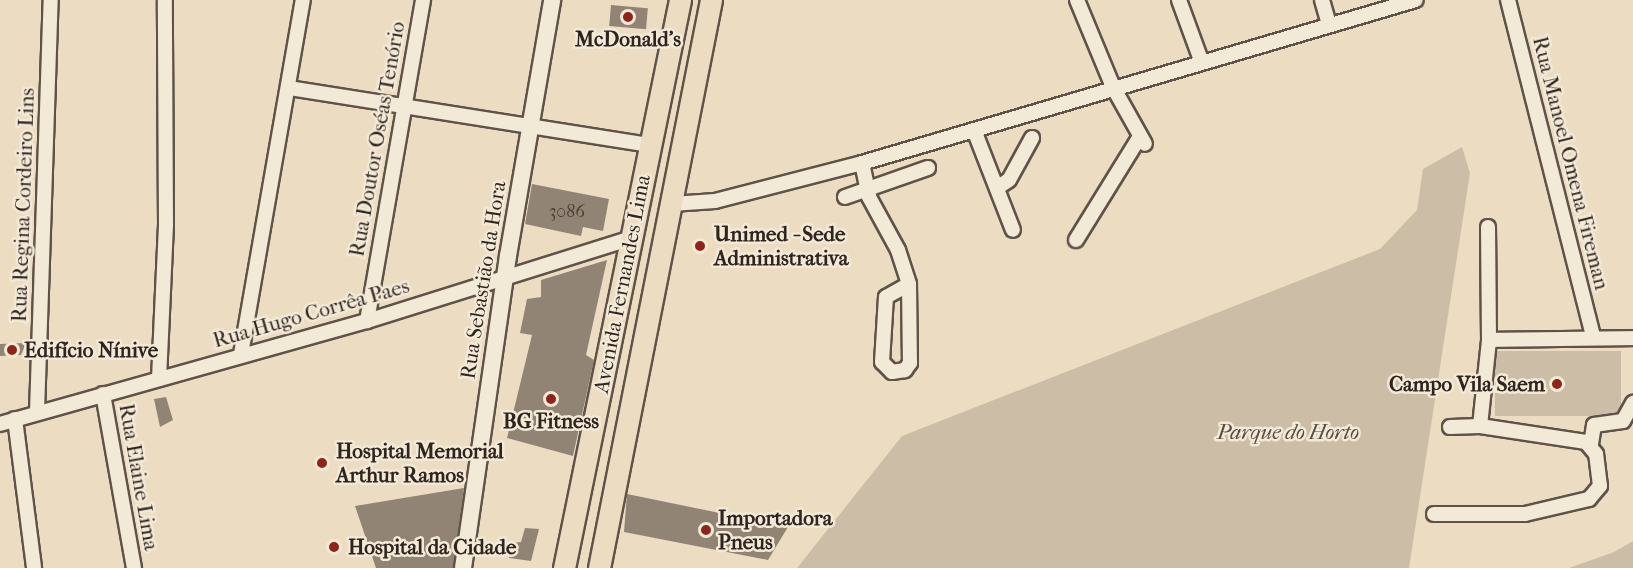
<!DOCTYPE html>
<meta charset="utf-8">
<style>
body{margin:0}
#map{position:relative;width:1633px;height:568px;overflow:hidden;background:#ecddc2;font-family:"IM FELL French Canon",serif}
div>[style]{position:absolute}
.green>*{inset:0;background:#ccbea6;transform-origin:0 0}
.building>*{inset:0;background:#928474;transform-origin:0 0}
.roads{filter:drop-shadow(2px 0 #5f5248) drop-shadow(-2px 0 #5f5248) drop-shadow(0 2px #5f5248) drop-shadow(0 -2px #5f5248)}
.minor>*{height:14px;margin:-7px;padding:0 7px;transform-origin:7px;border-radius:7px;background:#f3e9d7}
.tertiary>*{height:16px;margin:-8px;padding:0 8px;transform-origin:8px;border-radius:8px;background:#f3e9d7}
.trunk>*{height:21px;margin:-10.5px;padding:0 10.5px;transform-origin:10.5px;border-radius:10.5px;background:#ecddc2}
.dots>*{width:16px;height:16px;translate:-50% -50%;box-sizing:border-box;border:3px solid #f3e9d7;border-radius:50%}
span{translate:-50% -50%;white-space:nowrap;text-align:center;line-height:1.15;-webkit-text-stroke:5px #f3e9d7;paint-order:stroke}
.number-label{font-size:18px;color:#483c34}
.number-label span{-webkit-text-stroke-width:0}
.poi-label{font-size:21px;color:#30241f;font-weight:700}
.left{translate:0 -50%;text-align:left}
.right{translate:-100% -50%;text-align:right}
.street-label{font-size:21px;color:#30241f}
.park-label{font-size:21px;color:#574a41;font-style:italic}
</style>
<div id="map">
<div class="green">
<div style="clip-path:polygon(1462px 147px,1470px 173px,1409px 568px,797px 568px,902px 436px,1380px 249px,1417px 210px,1423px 169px)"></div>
<div style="left:1495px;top:351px;width:126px;height:65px"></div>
<div style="clip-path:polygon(1633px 541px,1633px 568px,1569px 568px,1614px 552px)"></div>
</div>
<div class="building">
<div style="left:611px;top:5px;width:37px;height:21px;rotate:5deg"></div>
<div style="clip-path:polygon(532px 184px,609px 199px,603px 231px,583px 227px,581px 236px,525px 224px)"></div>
<div style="clip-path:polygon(607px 260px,586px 355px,594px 360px,573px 456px,507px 438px,532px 335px,520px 333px,527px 299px,541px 297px,541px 280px)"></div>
<div style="clip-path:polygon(26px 343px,21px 355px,0 356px,0 344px)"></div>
<div style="clip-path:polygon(166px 397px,173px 420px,160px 427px,154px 399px)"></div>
<div style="clip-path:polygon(464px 488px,453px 568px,376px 568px,355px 506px)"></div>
<div style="clip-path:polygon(627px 494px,788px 527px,768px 560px,624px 532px)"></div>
<div style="clip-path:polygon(525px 528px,539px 529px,531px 561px,509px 558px,511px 543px,521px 542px)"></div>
</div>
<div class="roads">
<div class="minor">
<div style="left:1077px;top:0;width:94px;rotate:67.5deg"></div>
<div style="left:1113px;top:87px;width:65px;rotate:60.7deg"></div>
<div style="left:1179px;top:0;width:64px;rotate:69.9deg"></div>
<div style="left:1322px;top:0;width:26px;rotate:74deg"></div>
<div style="left:1508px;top:0;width:348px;rotate:75.8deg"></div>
<div style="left:289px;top:88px;width:365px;rotate:9deg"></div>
<div style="left:974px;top:130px;width:107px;rotate:68.7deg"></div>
<div style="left:862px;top:163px;width:35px;rotate:78deg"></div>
<div style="left:869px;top:197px;width:60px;rotate:61.3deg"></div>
<div style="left:898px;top:250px;width:36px;rotate:72deg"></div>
<div style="left:909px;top:284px;width:79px;rotate:89.3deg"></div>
<div style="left:910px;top:363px;width:9px;rotate:126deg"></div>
<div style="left:905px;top:370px;width:13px;rotate:171deg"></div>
<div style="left:892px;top:372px;width:14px;rotate:-135deg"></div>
<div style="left:882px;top:362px;width:65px;rotate:-86.5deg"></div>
<div style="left:886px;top:297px;width:26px;rotate:-29deg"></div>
<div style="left:997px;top:188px;width:14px;rotate:-34deg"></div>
<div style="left:1009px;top:180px;width:48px;rotate:-61.3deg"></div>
<div style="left:845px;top:197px;width:88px;rotate:-19.3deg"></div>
<div style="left:672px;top:204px;width:43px;rotate:-4deg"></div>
<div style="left:715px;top:201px;width:152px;rotate:-14.5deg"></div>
<div style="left:862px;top:163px;width:577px;rotate:-16.4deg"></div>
<div style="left:1076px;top:240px;width:120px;rotate:-58.3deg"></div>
<div style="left:367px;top:321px;width:326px;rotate:-80.1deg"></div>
<div style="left:1489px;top:340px;width:144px;rotate:-0.8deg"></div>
<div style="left:241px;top:354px;width:359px;rotate:-80.1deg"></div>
<div style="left:159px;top:379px;width:154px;rotate:-87.4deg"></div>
<div style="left:166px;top:225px;width:225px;rotate:-90.3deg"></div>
<div style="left:103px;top:394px;width:177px;rotate:79.9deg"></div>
<div style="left:37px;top:412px;width:412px;rotate:-88.1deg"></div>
<div style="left:15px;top:419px;width:150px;rotate:82.7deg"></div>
<div style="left:0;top:424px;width:381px;rotate:-15.7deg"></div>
<div style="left:367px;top:321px;width:278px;rotate:-17.4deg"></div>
<div style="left:1480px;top:426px;width:86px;rotate:-84deg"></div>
<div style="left:1489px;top:340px;width:113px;rotate:-90.5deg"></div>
<div style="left:1591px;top:444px;width:19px;rotate:-81deg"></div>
<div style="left:1594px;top:425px;width:29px;rotate:-8deg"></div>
<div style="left:1623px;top:421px;width:21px;rotate:-61deg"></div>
<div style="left:1434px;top:514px;width:91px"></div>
<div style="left:1525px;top:514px;width:66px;rotate:-13.2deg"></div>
<div style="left:1589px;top:499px;width:17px;rotate:-50deg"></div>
<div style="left:1600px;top:486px;width:32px;rotate:-97deg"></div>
<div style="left:1596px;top:454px;width:16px;rotate:-130deg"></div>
<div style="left:1586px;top:442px;width:107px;rotate:-171.4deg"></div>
<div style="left:1480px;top:426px;width:30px;rotate:178deg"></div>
</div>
<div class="tertiary">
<div style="left:463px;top:568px;width:315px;rotate:-81.8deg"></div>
<div style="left:508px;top:256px;width:260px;rotate:-80.2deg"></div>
</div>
<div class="trunk">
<div style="left:564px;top:568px;width:580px;rotate:-78.46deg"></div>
<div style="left:599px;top:568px;width:579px;rotate:-78.85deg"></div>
</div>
</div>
<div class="dots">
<div style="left:628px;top:17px;background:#8f2418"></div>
<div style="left:700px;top:246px;background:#8f2418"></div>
<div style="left:12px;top:350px;background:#8f2418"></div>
<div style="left:1557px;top:384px;background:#8f2418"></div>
<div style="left:551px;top:399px;background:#8f2418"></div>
<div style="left:322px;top:463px;background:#8f2418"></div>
<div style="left:706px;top:530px;background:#8f2418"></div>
<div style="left:334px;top:547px;background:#8f2418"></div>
</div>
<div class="number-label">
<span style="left:567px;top:212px">3086</span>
</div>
<div class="poi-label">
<span style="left:628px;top:39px">McDonald's</span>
<span class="left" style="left:714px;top:246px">Unimed - Sede<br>Administrativa</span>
<span class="left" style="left:24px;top:350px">Edifício Nínive</span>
<span class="right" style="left:1545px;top:384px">Campo Vila Saem</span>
<span style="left:551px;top:421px">BG Fitness</span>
<span class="left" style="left:336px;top:463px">Hospital Memorial<br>Arthur Ramos</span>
<span class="left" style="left:718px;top:530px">Importadora<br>Pneus</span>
<span class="left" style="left:348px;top:547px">Hospital da Cidade</span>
</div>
<div class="street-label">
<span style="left:377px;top:139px;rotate:-80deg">Rua Doutor Oséas Tenório</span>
<span style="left:1571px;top:163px;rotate:76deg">Rua Manoel Omena Fireman</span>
<span style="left:23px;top:205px;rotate:-88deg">Rua Regina Cordeiro Lins</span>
<span style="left:483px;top:280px;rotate:-81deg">Rua Sebastião da Hora</span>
<span style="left:622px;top:284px;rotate:-79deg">Avenida Fernandes Lima</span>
<span style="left:311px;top:313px;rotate:-16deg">Rua Hugo Corrêa Paes</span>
<span style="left:139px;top:477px;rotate:80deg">Rua Elaine Lima</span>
</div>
<div class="park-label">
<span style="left:1288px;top:432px">Parque do Horto</span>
</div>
</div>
